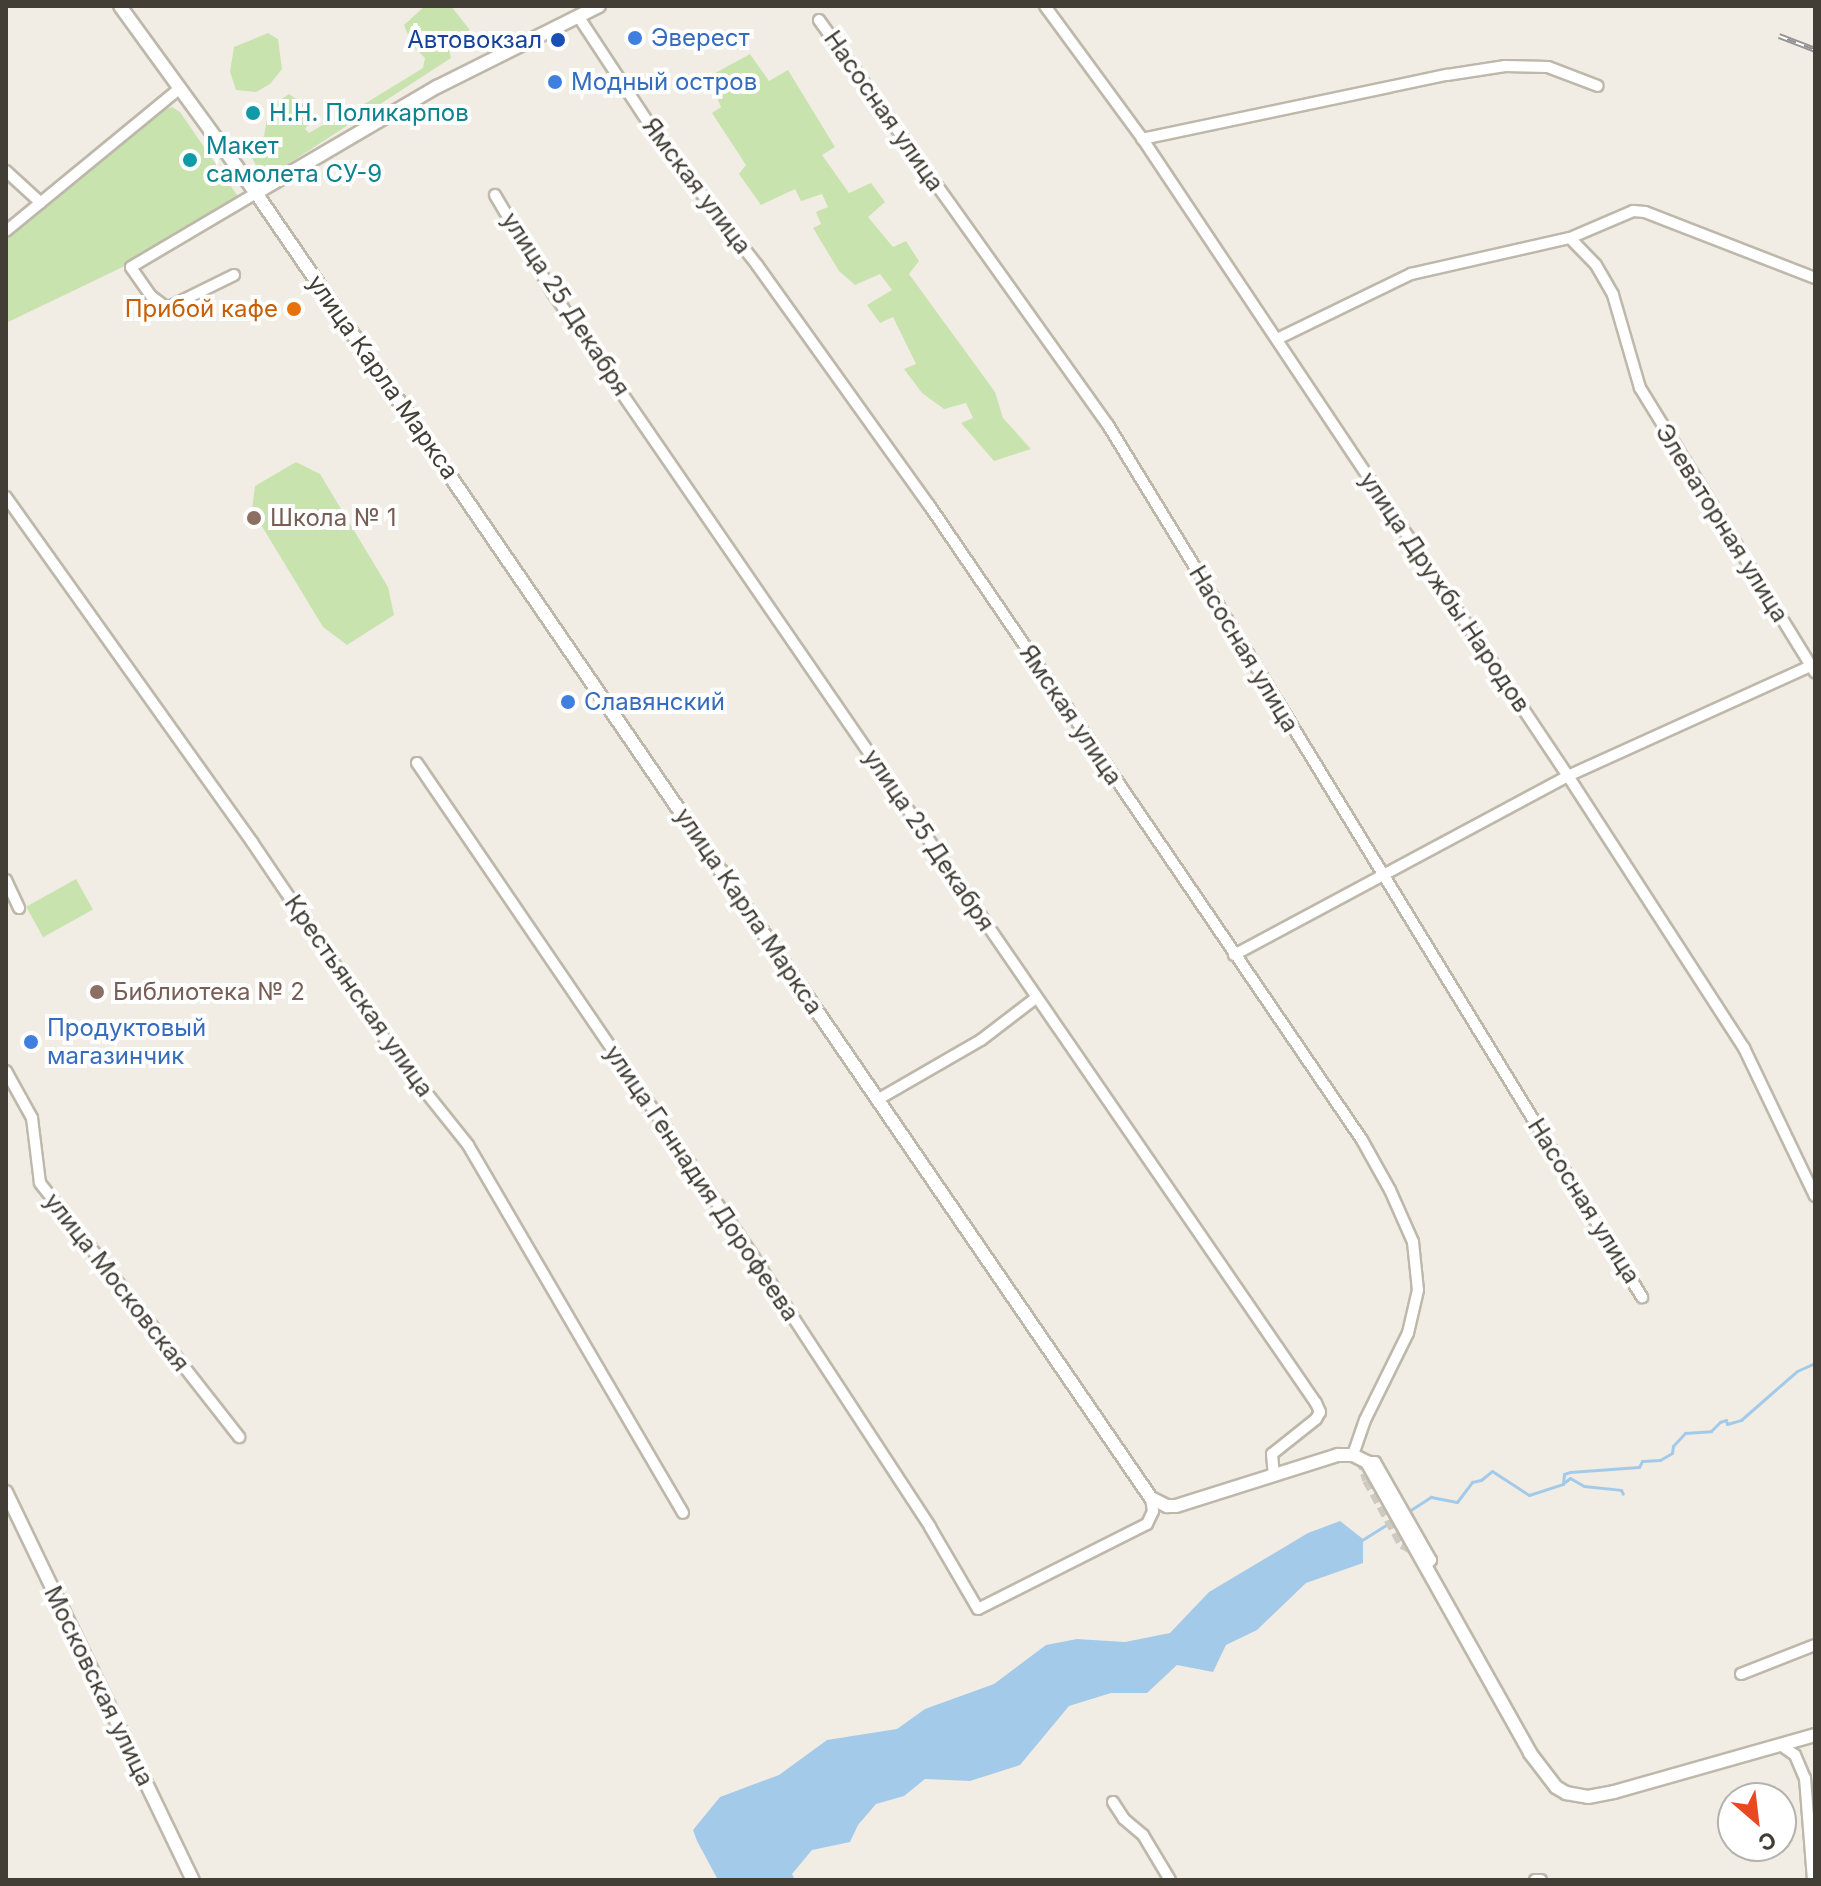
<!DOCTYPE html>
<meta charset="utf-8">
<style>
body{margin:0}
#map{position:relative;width:1821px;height:1886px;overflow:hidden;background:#f1ede4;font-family:Inter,sans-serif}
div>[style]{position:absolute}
.green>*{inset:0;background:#c9e3af;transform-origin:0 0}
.water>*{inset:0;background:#a4caea}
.stream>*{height:3px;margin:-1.5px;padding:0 1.5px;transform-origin:1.5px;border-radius:1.5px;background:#a4caea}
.minor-tunnel>*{height:10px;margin-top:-5px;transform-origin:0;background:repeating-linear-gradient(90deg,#cecac1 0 10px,transparent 0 15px)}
.roads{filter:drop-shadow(2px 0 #beb8ab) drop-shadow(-2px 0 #beb8ab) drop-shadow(0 2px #beb8ab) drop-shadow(0 -2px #beb8ab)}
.minor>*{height:10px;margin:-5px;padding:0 5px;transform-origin:5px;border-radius:5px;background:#fff}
.tertiary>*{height:12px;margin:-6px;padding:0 6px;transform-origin:6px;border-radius:6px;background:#fff}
.rail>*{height:6px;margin-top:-3px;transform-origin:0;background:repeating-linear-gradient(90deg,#fff 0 9px,#939393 0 18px);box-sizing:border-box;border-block:2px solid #939393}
.dots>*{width:22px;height:22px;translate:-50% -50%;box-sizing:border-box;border:4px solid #fff;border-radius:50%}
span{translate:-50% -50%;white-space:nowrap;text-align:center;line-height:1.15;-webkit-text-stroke:8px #fff;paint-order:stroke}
.shop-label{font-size:24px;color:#366cbe}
.left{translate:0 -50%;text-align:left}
.transit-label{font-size:24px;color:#164399}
.right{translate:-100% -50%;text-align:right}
.street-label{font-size:24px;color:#423e35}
.culture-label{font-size:24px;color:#0d838f}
.food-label{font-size:24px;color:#c56008}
.education-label{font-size:24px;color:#785e54}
.frame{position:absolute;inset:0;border:8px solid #423e35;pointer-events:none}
.north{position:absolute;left:1717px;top:1782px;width:80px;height:80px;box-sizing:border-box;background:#fff;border:2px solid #b3b2ae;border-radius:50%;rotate:152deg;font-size:22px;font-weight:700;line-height:32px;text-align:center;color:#423e35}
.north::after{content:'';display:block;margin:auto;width:28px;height:36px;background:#ea4822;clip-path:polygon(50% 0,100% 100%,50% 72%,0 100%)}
</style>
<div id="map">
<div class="green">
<div style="clip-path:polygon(425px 6px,451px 6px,470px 30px,447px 44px,451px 58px,279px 170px,266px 174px,257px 167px,249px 152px,264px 136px,269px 108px,289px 94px,309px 108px,312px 119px,305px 129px,309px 133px,326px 123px,330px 125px,423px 68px,425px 58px,412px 45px,404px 25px)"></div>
<div style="clip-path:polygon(268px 33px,278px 39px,282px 69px,270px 84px,256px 92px,236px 90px,230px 72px,234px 47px)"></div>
<div style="clip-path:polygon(750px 54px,769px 81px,788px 70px,835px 147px,822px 155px,849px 193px,871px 183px,885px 202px,868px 217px,893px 247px,906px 241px,919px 261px,909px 274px,995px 392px,1003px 418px,1031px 449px,994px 461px,961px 423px,973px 418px,966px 403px,944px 409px,922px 393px,904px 369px,916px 364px,893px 317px,880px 323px,867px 305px,892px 290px,880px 274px,855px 285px,839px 271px,813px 228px,821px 224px,816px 212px,828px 207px,822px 194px,801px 201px,795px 189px,761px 205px,739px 174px,746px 165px,712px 113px,721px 107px,708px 77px)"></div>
<div style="clip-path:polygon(172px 107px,180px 112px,239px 198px,129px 264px,6px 323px,6px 240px,162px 110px)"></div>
<div style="clip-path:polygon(296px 462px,320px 474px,388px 587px,394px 615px,347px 645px,323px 627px,252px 510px,255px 486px)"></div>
<div style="left:76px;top:879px;width:35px;height:57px;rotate:61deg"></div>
</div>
<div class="water">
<div style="clip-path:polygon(1340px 1521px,1363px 1539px,1363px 1563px,1306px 1583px,1257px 1630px,1226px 1645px,1213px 1672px,1177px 1665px,1147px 1693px,1111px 1693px,1069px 1706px,1020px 1765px,970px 1781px,925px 1779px,904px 1796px,876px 1804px,858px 1825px,850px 1842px,812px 1850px,792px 1874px,795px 1880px,718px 1880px,697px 1841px,693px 1830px,720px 1797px,779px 1775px,827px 1740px,897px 1729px,925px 1709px,994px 1684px,1046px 1645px,1077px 1639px,1125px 1642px,1170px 1633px,1209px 1592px,1308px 1533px)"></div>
</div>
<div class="stream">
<div style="left:1565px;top:1482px;width:6px;rotate:-39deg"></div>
<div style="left:1570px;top:1478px;width:16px;rotate:30deg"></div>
<div style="left:1584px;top:1486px;width:37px;rotate:6deg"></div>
<div style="left:1621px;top:1490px;width:4px;rotate:63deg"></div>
<div style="left:1406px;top:1513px;width:30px;rotate:-33deg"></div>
<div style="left:1431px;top:1497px;width:26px;rotate:11deg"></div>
<div style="left:1457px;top:1502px;width:25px;rotate:-53deg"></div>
<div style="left:1472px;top:1482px;width:9px;rotate:-13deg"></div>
<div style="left:1481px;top:1480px;width:14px;rotate:-39deg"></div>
<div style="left:1492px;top:1471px;width:44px;rotate:33deg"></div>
<div style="left:1529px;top:1495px;width:36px;rotate:-18deg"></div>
<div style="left:1563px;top:1484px;width:10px;rotate:-84deg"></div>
<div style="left:1564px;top:1474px;width:6px;rotate:-18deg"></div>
<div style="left:1570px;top:1472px;width:69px;rotate:-4.1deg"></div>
<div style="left:1639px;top:1467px;width:7px;rotate:-63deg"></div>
<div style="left:1642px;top:1461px;width:18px;rotate:-3deg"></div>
<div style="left:1660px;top:1460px;width:14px;rotate:-30deg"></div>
<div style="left:1672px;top:1453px;width:7px;rotate:-82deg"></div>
<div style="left:1673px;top:1446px;width:18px;rotate:-47deg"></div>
<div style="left:1685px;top:1433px;width:26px;rotate:-4deg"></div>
<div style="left:1711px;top:1431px;width:13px;rotate:-45deg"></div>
<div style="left:1720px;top:1422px;width:6px;rotate:-18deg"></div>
<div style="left:1726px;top:1420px;width:4px;rotate:76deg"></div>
<div style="left:1727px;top:1424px;width:15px;rotate:-16deg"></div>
<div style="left:1741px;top:1420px;width:74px;rotate:-41.2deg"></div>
<div style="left:1797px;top:1371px;width:20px;rotate:-24deg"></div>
<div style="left:1362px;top:1540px;width:40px;rotate:-32deg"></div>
</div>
<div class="minor-tunnel">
<div style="left:1361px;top:1459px;width:22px;rotate:74deg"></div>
<div style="left:1367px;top:1480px;width:73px;rotate:61.3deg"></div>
<div style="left:1402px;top:1544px;width:18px;rotate:27deg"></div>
</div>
<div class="roads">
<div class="minor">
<div style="left:1045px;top:6px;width:167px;rotate:53.7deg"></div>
<div style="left:1144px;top:141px;width:764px;rotate:56.27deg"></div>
<div style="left:1568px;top:776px;width:324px;rotate:57.1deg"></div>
<div style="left:1744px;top:1048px;width:164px;rotate:64.4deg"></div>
<div style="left:578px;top:16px;width:147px;rotate:56.6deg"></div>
<div style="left:659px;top:139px;width:160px;rotate:52.1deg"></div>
<div style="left:757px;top:265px;width:295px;rotate:54.4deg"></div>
<div style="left:929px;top:505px;width:769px;rotate:55.71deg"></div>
<div style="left:1362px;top:1140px;width:57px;rotate:60.8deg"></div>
<div style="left:1390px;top:1190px;width:57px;rotate:66.1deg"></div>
<div style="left:1413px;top:1242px;width:48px;rotate:84.1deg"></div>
<div style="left:1418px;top:1290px;width:44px;rotate:103.1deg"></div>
<div style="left:1408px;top:1333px;width:97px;rotate:116.3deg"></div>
<div style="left:1365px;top:1420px;width:37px;rotate:109deg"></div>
<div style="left:819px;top:20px;width:498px;rotate:54.5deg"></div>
<div style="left:1108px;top:425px;width:1023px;rotate:58.52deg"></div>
<div style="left:1142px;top:139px;width:312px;rotate:-11.9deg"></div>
<div style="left:1447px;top:75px;width:59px;rotate:-8.8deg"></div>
<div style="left:1505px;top:66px;width:43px;rotate:1.3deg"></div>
<div style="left:1548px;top:67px;width:53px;rotate:20.8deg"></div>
<div style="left:6px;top:171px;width:47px;rotate:42.4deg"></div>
<div style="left:495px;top:195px;width:114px;rotate:59.4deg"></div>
<div style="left:553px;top:293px;width:1347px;rotate:55.5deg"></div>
<div style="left:1316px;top:1403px;width:10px;rotate:66deg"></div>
<div style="left:1320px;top:1412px;width:8px;rotate:120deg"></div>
<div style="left:1316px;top:1419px;width:56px;rotate:141.5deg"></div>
<div style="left:1272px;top:1454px;width:21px;rotate:85deg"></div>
<div style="left:6px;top:231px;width:224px;rotate:-39.4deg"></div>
<div style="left:1570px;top:238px;width:37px;rotate:46deg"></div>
<div style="left:1596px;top:265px;width:34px;rotate:60deg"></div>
<div style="left:1613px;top:295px;width:97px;rotate:73.8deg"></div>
<div style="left:1640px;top:388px;width:334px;rotate:58.4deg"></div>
<div style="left:234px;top:275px;width:75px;rotate:153.8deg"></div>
<div style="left:167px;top:308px;width:20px;rotate:-143deg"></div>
<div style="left:151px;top:296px;width:35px;rotate:-125deg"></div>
<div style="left:131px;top:267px;width:145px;rotate:-30.6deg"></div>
<div style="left:1277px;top:339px;width:149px;rotate:-25.9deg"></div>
<div style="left:1411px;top:274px;width:163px;rotate:-12.8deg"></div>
<div style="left:1570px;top:238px;width:69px;rotate:-23.2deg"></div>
<div style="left:1633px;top:211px;width:12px;rotate:5deg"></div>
<div style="left:1645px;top:212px;width:182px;rotate:21.2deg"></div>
<div style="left:6px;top:497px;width:424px;rotate:54.5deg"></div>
<div style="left:252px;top:842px;width:252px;rotate:56deg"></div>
<div style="left:393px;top:1051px;width:120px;rotate:51.4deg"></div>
<div style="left:468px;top:1145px;width:426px;rotate:59.7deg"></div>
<div style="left:417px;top:763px;width:593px;rotate:55.72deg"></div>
<div style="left:751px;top:1253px;width:327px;rotate:56.8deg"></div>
<div style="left:930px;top:1527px;width:95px;rotate:59.7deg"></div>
<div style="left:978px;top:1609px;width:189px;rotate:-26.7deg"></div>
<div style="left:1147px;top:1524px;width:14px;rotate:-65deg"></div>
<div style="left:1153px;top:1511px;width:13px;rotate:-99deg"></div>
<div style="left:6px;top:880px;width:31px;rotate:65deg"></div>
<div style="left:1234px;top:955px;width:379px;rotate:-28.2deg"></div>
<div style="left:1568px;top:776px;width:271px;rotate:-24.4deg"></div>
<div style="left:6px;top:1071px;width:54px;rotate:61deg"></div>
<div style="left:32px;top:1118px;width:65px;rotate:83deg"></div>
<div style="left:40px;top:1183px;width:323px;rotate:51.9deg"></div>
<div style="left:877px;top:1100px;width:120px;rotate:-30deg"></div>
<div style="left:981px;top:1040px;width:69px;rotate:-37.4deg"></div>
<div style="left:1367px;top:1462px;width:8px"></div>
<div style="left:1375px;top:1462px;width:113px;rotate:60.3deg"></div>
<div style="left:1431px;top:1560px;width:8px;rotate:130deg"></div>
<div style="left:1741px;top:1674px;width:79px;rotate:-21.4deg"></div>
<div style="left:1782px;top:1746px;width:16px;rotate:35deg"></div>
<div style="left:1795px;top:1755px;width:25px;rotate:67deg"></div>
<div style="left:1805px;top:1778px;width:102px;rotate:85.5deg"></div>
<div style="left:1113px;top:1802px;width:20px;rotate:57deg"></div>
<div style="left:1124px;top:1819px;width:25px;rotate:40deg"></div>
<div style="left:1143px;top:1835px;width:52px;rotate:59deg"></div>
<div style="left:1535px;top:1880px;width:6px"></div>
</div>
<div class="tertiary">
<div style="left:120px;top:6px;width:231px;rotate:54deg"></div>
<div style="left:256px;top:193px;width:1582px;rotate:55.56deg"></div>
<div style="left:1151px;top:1498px;width:18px;rotate:27deg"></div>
<div style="left:1167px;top:1506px;width:9px"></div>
<div style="left:1176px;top:1506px;width:170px;rotate:-17.5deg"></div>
<div style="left:1338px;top:1455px;width:15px"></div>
<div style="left:1353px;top:1455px;width:16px;rotate:27deg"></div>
<div style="left:1367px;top:1462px;width:334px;rotate:60.7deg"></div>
<div style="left:1530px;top:1753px;width:43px;rotate:52.6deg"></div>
<div style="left:1556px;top:1787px;width:12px;rotate:31deg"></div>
<div style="left:1566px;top:1793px;width:22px;rotate:10deg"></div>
<div style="left:1588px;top:1797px;width:26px;rotate:-11deg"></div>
<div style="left:1614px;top:1792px;width:209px;rotate:-15.8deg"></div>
<div style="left:256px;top:193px;width:210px;rotate:-30.4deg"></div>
<div style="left:437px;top:87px;width:181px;rotate:-26.6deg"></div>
<div style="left:6px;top:1492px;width:431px;rotate:64.3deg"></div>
</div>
</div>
<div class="rail">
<div style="left:1779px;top:36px;width:39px;rotate:21deg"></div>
</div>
<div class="dots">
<div style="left:635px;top:38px;background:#3f7fe0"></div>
<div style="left:558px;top:40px;background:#1a4fb4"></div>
<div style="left:555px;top:82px;background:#3f7fe0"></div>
<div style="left:253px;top:113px;background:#0f9aa8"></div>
<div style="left:190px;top:160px;background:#0f9aa8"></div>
<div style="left:294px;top:309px;background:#e8710a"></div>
<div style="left:254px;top:518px;background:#8d6e63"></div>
<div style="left:568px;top:702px;background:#3f7fe0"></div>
<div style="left:97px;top:992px;background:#8d6e63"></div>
<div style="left:31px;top:1042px;background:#3f7fe0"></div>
</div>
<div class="shop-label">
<span class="left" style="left:651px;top:38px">Эверест</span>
<span class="left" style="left:571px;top:82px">Модный остров</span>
<span class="left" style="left:584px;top:702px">Славянский</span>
<span class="left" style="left:47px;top:1042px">Продуктовый<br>магазинчик</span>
</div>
<div class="transit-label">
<span class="right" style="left:542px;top:40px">Автовокзал</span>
</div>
<div class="street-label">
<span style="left:884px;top:111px;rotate:55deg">Насосная улица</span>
<span style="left:697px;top:186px;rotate:53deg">Ямская улица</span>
<span style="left:566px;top:304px;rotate:57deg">улица 25 Декабря</span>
<span style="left:383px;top:377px;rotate:55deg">улица Карла Маркса</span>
<span style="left:1722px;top:523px;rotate:58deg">Элеваторная улица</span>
<span style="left:1445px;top:592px;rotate:56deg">улица Дружбы Народов</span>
<span style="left:1244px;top:649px;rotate:59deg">Насосная улица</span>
<span style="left:1071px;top:715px;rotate:56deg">Ямская улица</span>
<span style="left:929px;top:840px;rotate:56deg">улица 25 Декабря</span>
<span style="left:749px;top:911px;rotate:56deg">улица Карла Маркса</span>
<span style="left:359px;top:996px;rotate:55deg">Крестьянская улица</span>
<span style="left:702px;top:1183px;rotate:56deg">улица Геннадия Дорофеева</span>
<span style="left:1584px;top:1201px;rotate:58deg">Насосная улица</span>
<span style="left:117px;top:1282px;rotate:52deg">улица Московская</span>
<span style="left:99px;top:1686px;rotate:64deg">Московская улица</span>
</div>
<div class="culture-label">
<span class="left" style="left:269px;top:113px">Н.Н. Поликарпов</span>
<span class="left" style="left:206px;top:160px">Макет<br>самолета СУ-9</span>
</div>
<div class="food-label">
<span class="right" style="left:278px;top:309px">Прибой кафе</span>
</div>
<div class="education-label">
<span class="left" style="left:270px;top:518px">Школа № 1</span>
<span class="left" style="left:113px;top:992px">Библиотека № 2</span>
</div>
<div class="frame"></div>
<div class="north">С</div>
</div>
